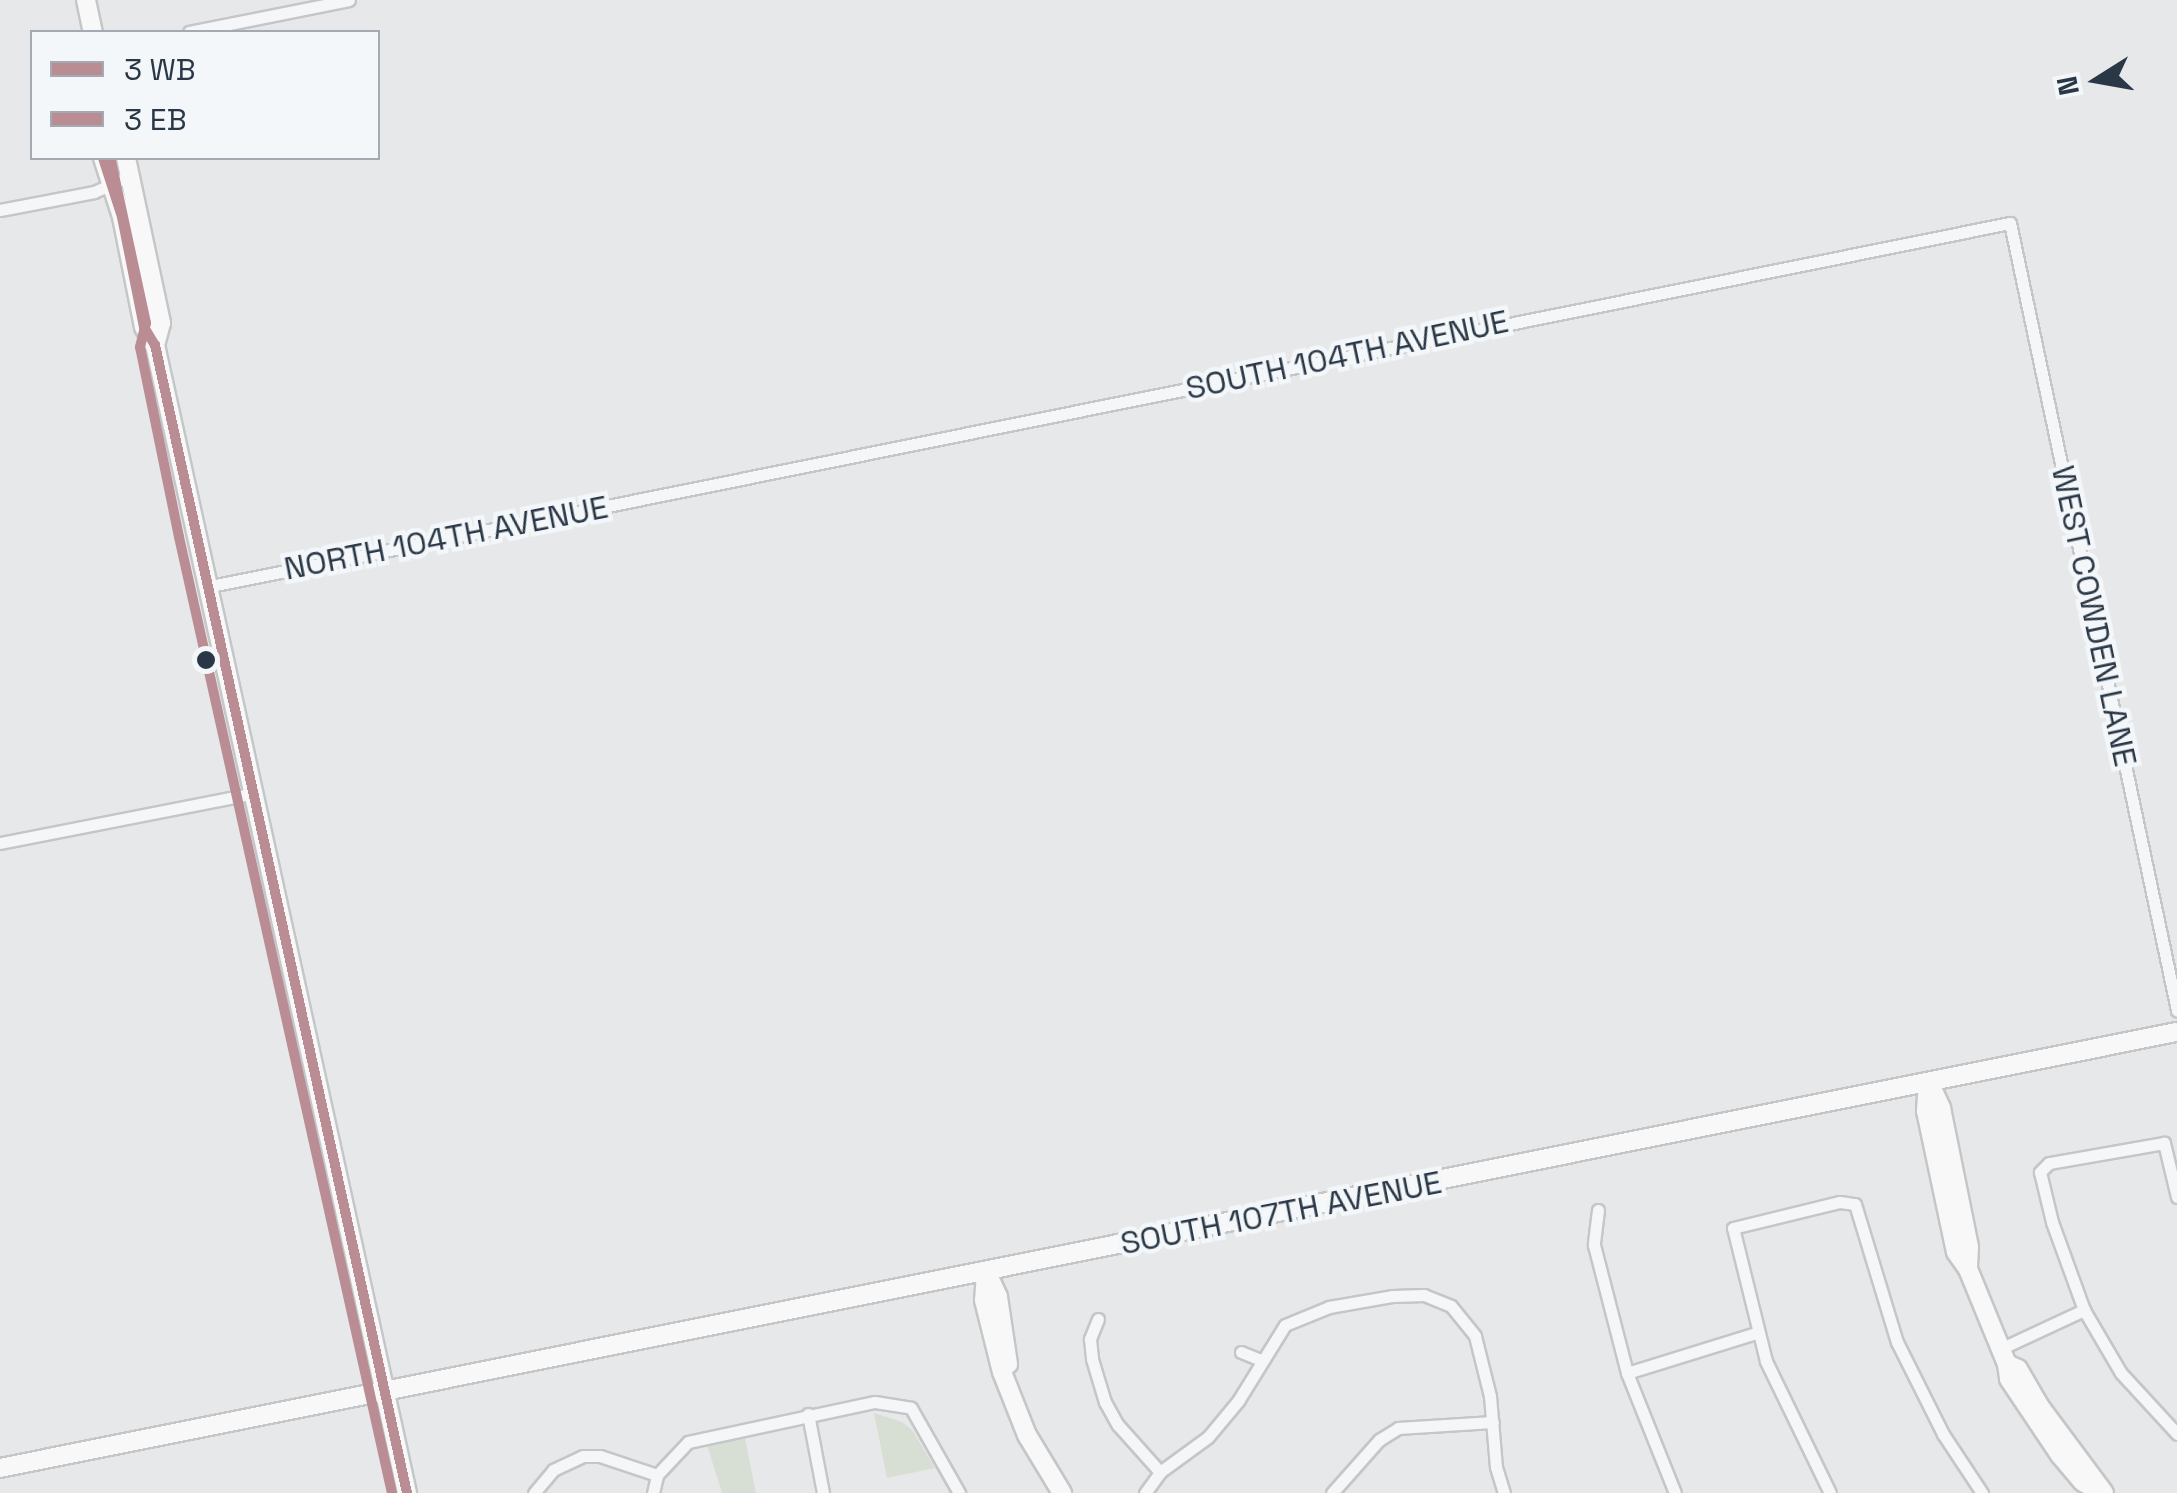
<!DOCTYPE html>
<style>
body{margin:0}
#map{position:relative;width:2177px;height:1493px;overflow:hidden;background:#e6e8ea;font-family:"Space Grotesk",sans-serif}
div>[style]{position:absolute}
.green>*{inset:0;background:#d7dfd5}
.roads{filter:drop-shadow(2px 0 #c4c6c8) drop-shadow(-2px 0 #c4c6c8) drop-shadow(0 2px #c4c6c8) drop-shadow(0 -2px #c4c6c8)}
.street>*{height:11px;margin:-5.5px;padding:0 5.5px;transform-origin:5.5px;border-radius:5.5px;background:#f5f6f7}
.secondary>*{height:18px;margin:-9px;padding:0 9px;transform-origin:9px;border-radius:9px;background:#f8f8f8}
.primary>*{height:18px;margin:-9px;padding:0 9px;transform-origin:9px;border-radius:9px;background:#f8f8f8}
.bus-1>*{height:10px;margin:-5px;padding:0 5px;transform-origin:5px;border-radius:5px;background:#ba8d95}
.bus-2>*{height:10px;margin:-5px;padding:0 5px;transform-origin:5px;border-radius:5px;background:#ba8d95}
.dots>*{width:28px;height:28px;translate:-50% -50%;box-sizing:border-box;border:5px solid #f4f7f9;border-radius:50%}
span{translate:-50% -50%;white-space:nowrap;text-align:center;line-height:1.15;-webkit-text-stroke:9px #f4f7f9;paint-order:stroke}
.street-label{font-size:32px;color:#2a3746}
.legend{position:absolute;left:30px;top:30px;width:350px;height:130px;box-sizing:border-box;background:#f4f7f9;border:2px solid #a3aab1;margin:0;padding:12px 18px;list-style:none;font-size:30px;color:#2a3746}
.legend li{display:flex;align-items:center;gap:20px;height:50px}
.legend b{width:50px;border:2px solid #a3aab1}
.north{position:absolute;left:2047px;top:30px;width:100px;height:100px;-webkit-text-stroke:8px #f4f7f9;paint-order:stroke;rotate:259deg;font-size:28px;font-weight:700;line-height:40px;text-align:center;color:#2a3746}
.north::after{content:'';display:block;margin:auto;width:35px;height:45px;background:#2a3746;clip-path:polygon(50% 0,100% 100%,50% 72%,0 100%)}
</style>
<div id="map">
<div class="green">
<div style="clip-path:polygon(874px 1413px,902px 1422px,912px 1430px,935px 1468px,887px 1478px)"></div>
<div style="clip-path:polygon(745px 1438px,756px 1493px,722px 1493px,707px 1445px)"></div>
</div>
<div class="roads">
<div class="street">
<div style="left:189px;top:32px;width:163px;rotate:-11.3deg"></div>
<div style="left:0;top:210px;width:96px;rotate:-10.8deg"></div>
<div style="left:94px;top:192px;width:39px;rotate:-24deg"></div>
<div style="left:206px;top:587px;width:1840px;rotate:-11.41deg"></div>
<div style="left:2010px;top:223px;width:805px;rotate:78.02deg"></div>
<div style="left:0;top:843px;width:259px;rotate:-11.1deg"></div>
<div style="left:2177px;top:1197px;width:56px;rotate:-103.5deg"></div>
<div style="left:2164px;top:1143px;width:117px;rotate:170.1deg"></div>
<div style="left:2049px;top:1163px;width:13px;rotate:135deg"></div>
<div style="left:2040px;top:1172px;width:51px;rotate:76.5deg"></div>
<div style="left:2052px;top:1222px;width:94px;rotate:70deg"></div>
<div style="left:2084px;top:1310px;width:73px;rotate:59.6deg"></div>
<div style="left:2121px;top:1373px;width:83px;rotate:47.4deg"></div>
<div style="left:1598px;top:1210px;width:35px;rotate:97deg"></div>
<div style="left:1594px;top:1245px;width:132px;rotate:75.5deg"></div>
<div style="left:1627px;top:1373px;width:129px;rotate:68.2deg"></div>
<div style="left:1098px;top:1319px;width:22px;rotate:112deg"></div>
<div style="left:1090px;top:1339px;width:20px;rotate:84deg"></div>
<div style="left:1092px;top:1359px;width:45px;rotate:73.2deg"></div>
<div style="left:1105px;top:1402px;width:26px;rotate:61deg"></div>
<div style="left:1118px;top:1425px;width:63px;rotate:48.2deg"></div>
<div style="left:2000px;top:1349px;width:93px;rotate:-24.9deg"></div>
<div style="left:1241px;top:1352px;width:22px;rotate:22deg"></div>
<div style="left:1627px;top:1373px;width:135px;rotate:-17.2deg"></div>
<div style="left:808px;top:1414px;width:80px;rotate:79.2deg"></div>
<div style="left:534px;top:1493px;width:30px;rotate:-50deg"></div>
<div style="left:553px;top:1470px;width:33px;rotate:-25deg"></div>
<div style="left:583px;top:1456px;width:17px"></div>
<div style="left:600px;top:1456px;width:60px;rotate:18.4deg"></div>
<div style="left:653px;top:1493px;width:18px;rotate:-77deg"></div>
<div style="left:657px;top:1475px;width:45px;rotate:-46.8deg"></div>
<div style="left:688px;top:1442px;width:191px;rotate:-12.1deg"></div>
<div style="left:875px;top:1402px;width:36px;rotate:9deg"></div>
<div style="left:911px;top:1408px;width:98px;rotate:60.5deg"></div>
<div style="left:1145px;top:1493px;width:26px;rotate:-54deg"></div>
<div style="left:1160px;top:1472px;width:59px;rotate:-36.1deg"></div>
<div style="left:1208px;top:1437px;width:47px;rotate:-50.2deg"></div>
<div style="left:1238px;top:1401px;width:89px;rotate:-58.3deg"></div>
<div style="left:1285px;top:1325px;width:48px;rotate:-22.2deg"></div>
<div style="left:1329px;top:1307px;width:65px;rotate:-9.8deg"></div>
<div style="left:1393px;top:1296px;width:31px;rotate:-2deg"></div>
<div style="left:1424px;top:1295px;width:29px;rotate:22deg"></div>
<div style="left:1451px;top:1306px;width:38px;rotate:51deg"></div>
<div style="left:1475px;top:1336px;width:62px;rotate:76deg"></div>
<div style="left:1490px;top:1396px;width:71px;rotate:85.2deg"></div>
<div style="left:1496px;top:1467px;width:27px;rotate:73deg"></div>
<div style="left:1332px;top:1493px;width:71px;rotate:-48.4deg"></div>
<div style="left:1379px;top:1440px;width:22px;rotate:-32deg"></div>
<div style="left:1398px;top:1428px;width:95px;rotate:-3.6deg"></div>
<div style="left:1830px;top:1493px;width:147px;rotate:-115.9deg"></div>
<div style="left:1766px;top:1361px;width:137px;rotate:-103.9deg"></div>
<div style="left:1733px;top:1228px;width:110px;rotate:-13.7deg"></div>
<div style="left:1840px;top:1202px;width:15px;rotate:8deg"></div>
<div style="left:1855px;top:1204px;width:144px;rotate:73.1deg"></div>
<div style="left:1897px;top:1342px;width:103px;rotate:63.4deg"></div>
<div style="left:1943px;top:1434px;width:71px;rotate:56.5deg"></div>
</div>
<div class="secondary">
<div style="left:1928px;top:1082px;width:29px;rotate:94deg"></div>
<div style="left:1926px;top:1111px;width:144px;rotate:78deg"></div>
<div style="left:1956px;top:1252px;width:21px;rotate:55deg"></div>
<div style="left:1968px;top:1269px;width:103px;rotate:67.7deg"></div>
<div style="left:2007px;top:1364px;width:15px;rotate:82deg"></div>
<div style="left:2009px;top:1379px;width:92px;rotate:56.1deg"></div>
<div style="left:2060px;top:1455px;width:35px;rotate:50deg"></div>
<div style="left:2083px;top:1482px;width:22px;rotate:30deg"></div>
<div style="left:1929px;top:1082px;width:29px;rotate:65deg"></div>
<div style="left:1941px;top:1108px;width:142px;rotate:78.6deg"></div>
<div style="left:1969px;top:1247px;width:22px;rotate:93deg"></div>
<div style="left:986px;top:1273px;width:27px;rotate:94deg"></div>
<div style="left:984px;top:1300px;width:74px;rotate:76deg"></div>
<div style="left:1002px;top:1372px;width:68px;rotate:68.4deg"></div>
<div style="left:1027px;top:1435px;width:68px;rotate:58.9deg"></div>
<div style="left:987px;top:1273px;width:26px;rotate:65deg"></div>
<div style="left:998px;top:1297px;width:68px;rotate:81.5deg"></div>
<div style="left:2007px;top:1364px;width:12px;rotate:24deg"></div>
<div style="left:2018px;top:1369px;width:44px;rotate:59.9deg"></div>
<div style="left:2040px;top:1407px;width:107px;rotate:53.3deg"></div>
<div style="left:0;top:1468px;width:2220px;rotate:-11.33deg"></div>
</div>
<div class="primary">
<div style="left:86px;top:0;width:33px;rotate:78deg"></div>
<div style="left:103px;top:158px;width:62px;rotate:72.1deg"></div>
<div style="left:122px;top:217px;width:112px;rotate:78.7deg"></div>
<div style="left:144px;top:327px;width:21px;rotate:59deg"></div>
<div style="left:155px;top:345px;width:1175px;rotate:77.62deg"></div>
<div style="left:126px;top:158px;width:169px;rotate:78deg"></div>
<div style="left:161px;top:323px;width:23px;rotate:105deg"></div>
</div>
</div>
<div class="bus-1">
<div style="left:103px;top:158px;width:62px;rotate:72.1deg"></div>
<div style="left:122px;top:217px;width:112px;rotate:78.7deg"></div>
<div style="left:144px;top:327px;width:21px;rotate:59deg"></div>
<div style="left:155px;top:345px;width:1175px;rotate:77.62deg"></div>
</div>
<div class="bus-2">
<div style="left:111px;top:161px;width:166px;rotate:77.8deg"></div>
<div style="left:146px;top:323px;width:25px;rotate:104deg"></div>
<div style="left:140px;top:347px;width:194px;rotate:78.4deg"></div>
<div style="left:179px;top:537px;width:979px;rotate:77.44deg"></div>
</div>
<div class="dots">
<div style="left:206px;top:660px;background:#2a3746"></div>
</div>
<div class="street-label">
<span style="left:1347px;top:355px;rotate:-12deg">SOUTH 104TH AVENUE</span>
<span style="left:446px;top:538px;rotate:-11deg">NORTH 104TH AVENUE</span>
<span style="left:2094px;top:616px;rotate:78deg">WEST COWDEN LANE</span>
<span style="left:1281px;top:1213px;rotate:-11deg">SOUTH 107TH AVENUE</span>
</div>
<ul class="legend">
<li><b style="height:12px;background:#ba8d95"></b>3 WB</li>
<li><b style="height:12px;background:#ba8d95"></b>3 EB</li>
</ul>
<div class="north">N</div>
</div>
